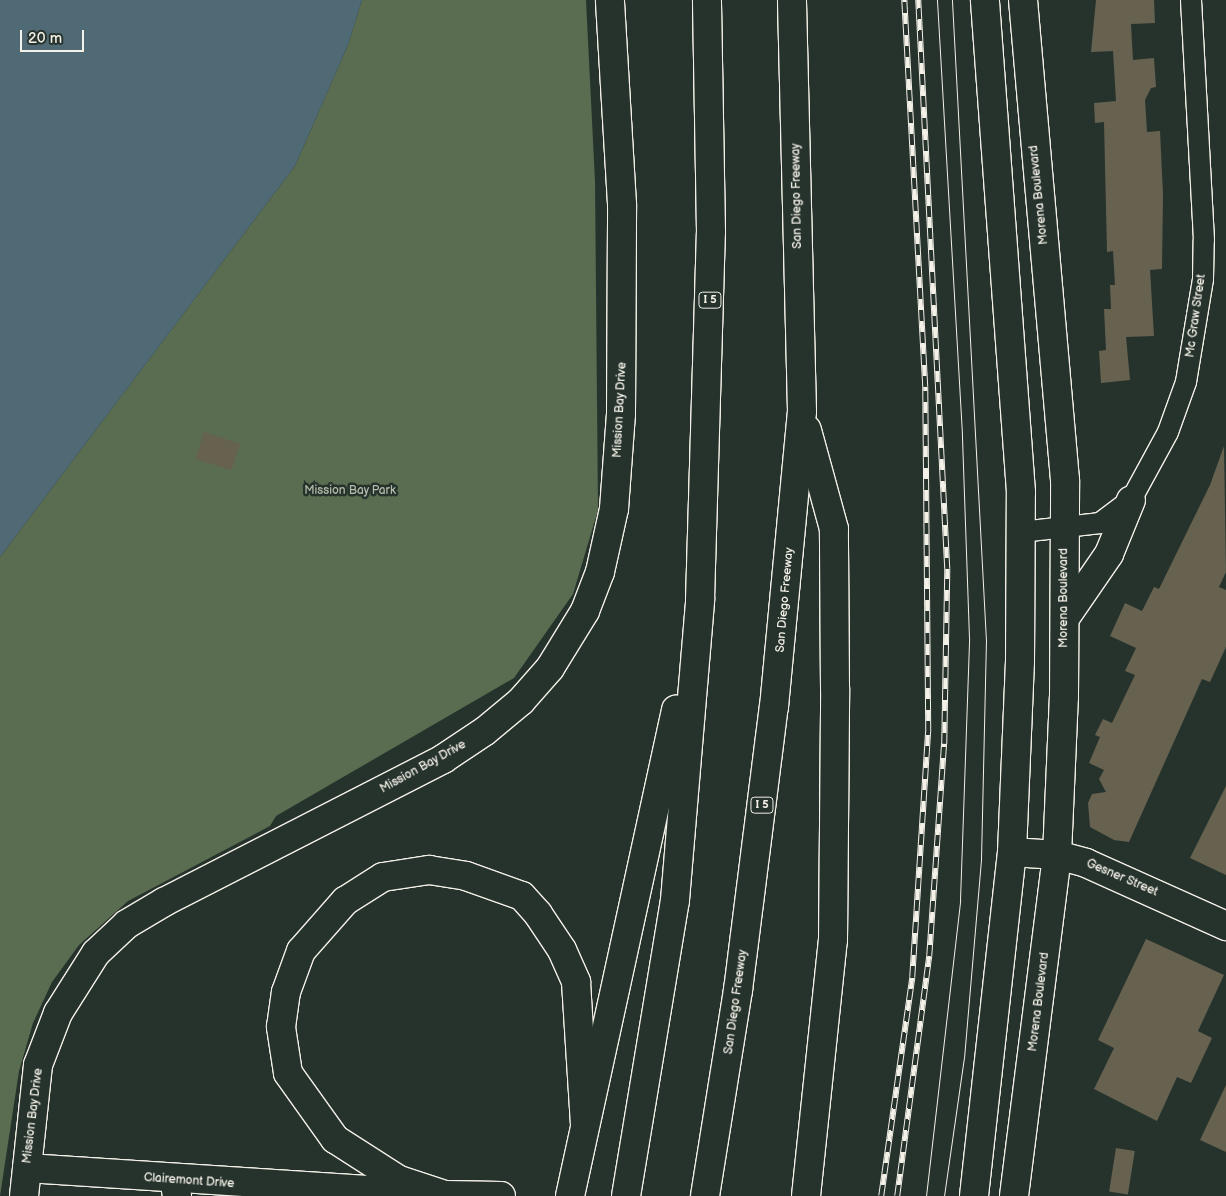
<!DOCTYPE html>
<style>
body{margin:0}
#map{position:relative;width:1226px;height:1196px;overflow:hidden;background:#26332d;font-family:"Balsamiq Sans",sans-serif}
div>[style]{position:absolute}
.green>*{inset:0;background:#5a6d50}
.water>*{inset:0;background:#506a75}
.building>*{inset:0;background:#676250;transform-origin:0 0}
.roads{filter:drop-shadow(1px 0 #f4f1e8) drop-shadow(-1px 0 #f4f1e8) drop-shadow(0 1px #f4f1e8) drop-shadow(0 -1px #f4f1e8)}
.minor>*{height:20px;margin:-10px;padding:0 10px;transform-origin:10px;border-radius:10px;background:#26332d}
.secondary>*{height:28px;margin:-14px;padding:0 14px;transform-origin:14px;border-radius:14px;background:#26332d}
.primary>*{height:28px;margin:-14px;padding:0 14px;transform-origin:14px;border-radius:14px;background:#26332d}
.motorway>*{height:28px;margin:-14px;padding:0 14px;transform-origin:14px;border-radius:14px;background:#26332d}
.tram>*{height:1px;margin:-0.5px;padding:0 0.5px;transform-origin:0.5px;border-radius:0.5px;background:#f4f1e8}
.rail>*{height:5.5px;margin-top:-2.75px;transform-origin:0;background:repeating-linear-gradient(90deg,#26332d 0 11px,#f4f1e8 0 22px);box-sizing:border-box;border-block:1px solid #f4f1e8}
span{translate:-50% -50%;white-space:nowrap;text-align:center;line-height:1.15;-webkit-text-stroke:5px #26332d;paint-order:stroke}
.shield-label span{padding:1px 4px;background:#26332d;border:1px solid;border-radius:4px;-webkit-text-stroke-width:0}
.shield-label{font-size:11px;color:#f4f1e8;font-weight:700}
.street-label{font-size:12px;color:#f4f1e8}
.park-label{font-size:12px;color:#b6bcab}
.scale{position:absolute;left:20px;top:30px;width:64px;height:22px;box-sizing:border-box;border:2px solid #f4f1e8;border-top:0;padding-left:6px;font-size:15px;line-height:18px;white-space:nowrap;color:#f4f1e8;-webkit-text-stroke:4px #26332d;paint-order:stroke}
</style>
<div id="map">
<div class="green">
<div style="clip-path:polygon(362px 0,586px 0,595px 181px,598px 510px,573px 594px,514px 678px,276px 816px,270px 826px,128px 901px,79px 945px,52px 982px,33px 1023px,19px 1071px,0 1196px,0 557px,295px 166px,348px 45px)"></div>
</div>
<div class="water">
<div style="clip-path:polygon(0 0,362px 0,348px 45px,295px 166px,0 557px)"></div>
</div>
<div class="building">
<div style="clip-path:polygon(1096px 0,1154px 0,1155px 23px,1131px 24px,1133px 60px,1154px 58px,1156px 87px,1151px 88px,1145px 100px,1147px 132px,1160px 131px,1163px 194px,1162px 269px,1150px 270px,1154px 336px,1126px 337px,1130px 380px,1101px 383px,1099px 351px,1106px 350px,1104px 309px,1111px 309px,1110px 285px,1115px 285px,1113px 251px,1107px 252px,1104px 122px,1095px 123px,1094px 103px,1116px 101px,1113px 51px,1091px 52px)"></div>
<div style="left:204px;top:432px;width:38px;height:28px;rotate:18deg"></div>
<div style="clip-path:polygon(1224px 446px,1226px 572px,1219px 587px,1226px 590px,1226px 647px,1210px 682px,1202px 679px,1129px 842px,1114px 840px,1090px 827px,1088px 803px,1092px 794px,1106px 792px,1099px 779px,1104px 770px,1089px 763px,1100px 737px,1095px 735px,1103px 719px,1112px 723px,1135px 675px,1125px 671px,1136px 648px,1110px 636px,1125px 603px,1142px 611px,1154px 587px,1159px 589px,1210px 485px)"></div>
<div style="clip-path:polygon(1226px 786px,1226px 875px,1190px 858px)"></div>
<div style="clip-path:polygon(1146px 939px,1224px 975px,1198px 1031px,1212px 1038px,1191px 1083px,1177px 1077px,1157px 1121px,1094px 1089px,1114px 1048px,1098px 1040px)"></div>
<div style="clip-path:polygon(1226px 1085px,1226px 1152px,1200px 1140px)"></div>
<div style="left:1116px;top:1148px;width:19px;height:44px;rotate:9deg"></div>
</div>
<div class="roads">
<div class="minor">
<div style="left:1021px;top:532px;width:80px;rotate:-6.5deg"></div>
<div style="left:1100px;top:523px;width:39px;rotate:-37deg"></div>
<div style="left:1131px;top:500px;width:77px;rotate:-61.4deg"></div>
<div style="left:1168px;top:432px;width:53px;rotate:-70.2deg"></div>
<div style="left:1186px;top:382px;width:104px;rotate:-80.6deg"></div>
<div style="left:1203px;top:279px;width:39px;rotate:-89deg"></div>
<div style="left:1204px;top:240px;width:240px;rotate:-93.1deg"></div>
</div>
<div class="secondary">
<div style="left:1012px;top:852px;width:45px;rotate:3.8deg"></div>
<div style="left:1057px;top:855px;width:30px;rotate:15deg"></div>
<div style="left:1086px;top:863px;width:154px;rotate:24.2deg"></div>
<div style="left:27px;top:1168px;width:403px;rotate:3.7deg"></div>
<div style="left:24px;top:1196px;width:132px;rotate:-83.9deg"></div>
<div style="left:38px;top:1065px;width:56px;rotate:-69deg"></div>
<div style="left:58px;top:1013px;width:71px;rotate:-57.7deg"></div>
<div style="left:96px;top:953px;width:42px;rotate:-43.1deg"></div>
<div style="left:127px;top:924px;width:43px;rotate:-30.7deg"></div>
<div style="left:164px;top:902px;width:314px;rotate:-27.1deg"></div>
<div style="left:443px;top:759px;width:50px;rotate:-33.7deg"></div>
<div style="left:485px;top:731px;width:47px;rotate:-39.8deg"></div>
<div style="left:521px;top:701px;width:44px;rotate:-48.7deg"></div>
<div style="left:550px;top:668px;width:67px;rotate:-58.4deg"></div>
<div style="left:585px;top:611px;width:42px;rotate:-69deg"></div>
<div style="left:600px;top:572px;width:65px;rotate:-77.5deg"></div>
<div style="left:614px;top:509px;width:95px;rotate:-85.8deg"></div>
<div style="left:621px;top:414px;width:210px;rotate:-89.7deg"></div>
<div style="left:622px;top:204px;width:204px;rotate:-93.4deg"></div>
</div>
<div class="primary">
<div style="left:1065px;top:618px;width:78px;rotate:-55.5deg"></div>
<div style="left:1109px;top:554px;width:58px;rotate:-67.8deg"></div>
<div style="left:445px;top:1195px;width:56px;rotate:1deg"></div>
<div style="left:974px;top:1196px;width:346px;rotate:-83.7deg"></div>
<div style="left:1012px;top:852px;width:191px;rotate:-87.6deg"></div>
<div style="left:1020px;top:661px;width:169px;rotate:-89.7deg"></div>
<div style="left:1021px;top:492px;width:493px;rotate:-94.2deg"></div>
<div style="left:1014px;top:1196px;width:344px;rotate:-82.8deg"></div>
<div style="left:1057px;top:855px;width:158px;rotate:-87.5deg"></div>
<div style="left:1064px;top:697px;width:217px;rotate:-89.7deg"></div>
<div style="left:1065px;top:480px;width:482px;rotate:-95deg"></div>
</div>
<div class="motorway">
<div style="left:174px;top:1180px;width:16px;rotate:79deg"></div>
<div style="left:445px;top:1195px;width:48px;rotate:-161.9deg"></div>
<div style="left:399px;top:1180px;width:76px;rotate:-147.4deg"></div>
<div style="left:335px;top:1139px;width:81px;rotate:-125.5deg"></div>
<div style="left:288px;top:1073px;width:47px;rotate:-98.7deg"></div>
<div style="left:281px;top:1027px;width:35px;rotate:-82deg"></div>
<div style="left:286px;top:992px;width:44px;rotate:-69.9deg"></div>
<div style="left:301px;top:951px;width:67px;rotate:-48.7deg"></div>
<div style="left:345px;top:901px;width:45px;rotate:-32.3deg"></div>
<div style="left:383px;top:877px;width:47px;rotate:-8.7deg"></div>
<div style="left:429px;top:870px;width:37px;rotate:9deg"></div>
<div style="left:466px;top:876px;width:59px;rotate:19.7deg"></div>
<div style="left:522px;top:896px;width:24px;rotate:48deg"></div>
<div style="left:538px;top:914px;width:43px;rotate:56.3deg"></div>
<div style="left:562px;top:950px;width:35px;rotate:66deg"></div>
<div style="left:576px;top:982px;width:142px;rotate:86.4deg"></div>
<div style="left:570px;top:1196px;width:498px;rotate:-77.7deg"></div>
<div style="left:626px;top:1196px;width:300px;rotate:-80.6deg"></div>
<div style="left:675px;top:900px;width:301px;rotate:-85.2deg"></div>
<div style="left:700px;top:600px;width:368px;rotate:-88.3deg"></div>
<div style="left:711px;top:232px;width:232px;rotate:-91deg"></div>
<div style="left:705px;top:1196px;width:209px;rotate:-80.9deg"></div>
<div style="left:738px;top:990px;width:285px;rotate:-82.8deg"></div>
<div style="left:774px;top:707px;width:297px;rotate:-84.6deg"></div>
<div style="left:802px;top:411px;width:411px;rotate:-91.4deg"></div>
<div style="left:806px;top:1196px;width:257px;rotate:-84deg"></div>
<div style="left:833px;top:940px;width:252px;rotate:-89.5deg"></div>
<div style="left:835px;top:688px;width:159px;rotate:-90.4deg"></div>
<div style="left:834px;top:529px;width:103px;rotate:-105.3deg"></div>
</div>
</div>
<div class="tram">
<div style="left:926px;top:1196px;width:298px;rotate:-83.4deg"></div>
<div style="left:960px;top:900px;width:262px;rotate:-88deg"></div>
<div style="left:969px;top:638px;width:204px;rotate:-92deg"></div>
<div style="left:962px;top:434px;width:435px;rotate:-93.3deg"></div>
<div style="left:944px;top:1196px;width:139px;rotate:-81.8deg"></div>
<div style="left:964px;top:1058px;width:200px;rotate:-85.1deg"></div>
<div style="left:981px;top:859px;width:218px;rotate:-88.7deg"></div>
<div style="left:986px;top:641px;width:642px;rotate:-93.04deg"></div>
</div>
<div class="rail">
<div style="left:881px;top:1196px;width:221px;rotate:-81.9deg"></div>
<div style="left:912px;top:977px;width:246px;rotate:-86.3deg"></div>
<div style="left:928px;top:732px;width:345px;rotate:-90.5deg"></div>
<div style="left:925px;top:387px;width:388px;rotate:-93.1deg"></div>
<div style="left:897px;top:1196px;width:242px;rotate:-82.4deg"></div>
<div style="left:929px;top:956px;width:213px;rotate:-86deg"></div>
<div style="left:944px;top:744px;width:175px;rotate:-89deg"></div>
<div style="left:947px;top:569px;width:570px;rotate:-92.92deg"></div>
</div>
<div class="shield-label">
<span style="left:710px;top:300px">I 5</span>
<span style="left:762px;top:805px">I 5</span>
</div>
<div class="street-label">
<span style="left:1039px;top:195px;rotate:-96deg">Morena Boulevard</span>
<span style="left:797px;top:196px;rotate:-91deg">San Diego Freeway</span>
<span style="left:1196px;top:316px;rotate:-82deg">Mc Graw Street</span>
<span style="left:620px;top:410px;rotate:-87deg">Mission Bay Drive</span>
<span style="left:1064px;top:598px;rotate:-90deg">Morena Boulevard</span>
<span style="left:785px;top:600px;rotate:-85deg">San Diego Freeway</span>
<span style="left:423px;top:767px;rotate:-29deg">Mission Bay Drive</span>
<span style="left:1122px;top:878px;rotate:23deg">Gesner Street</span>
<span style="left:736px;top:1002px;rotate:-82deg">San Diego Freeway</span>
<span style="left:1039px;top:1002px;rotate:-83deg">Morena Boulevard</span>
<span style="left:33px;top:1116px;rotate:-83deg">Mission Bay Drive</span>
<span style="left:189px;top:1181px;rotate:4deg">Clairemont Drive</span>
</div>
<div class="park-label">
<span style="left:350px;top:491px">Mission Bay Park</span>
</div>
<div class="scale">20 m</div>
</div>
